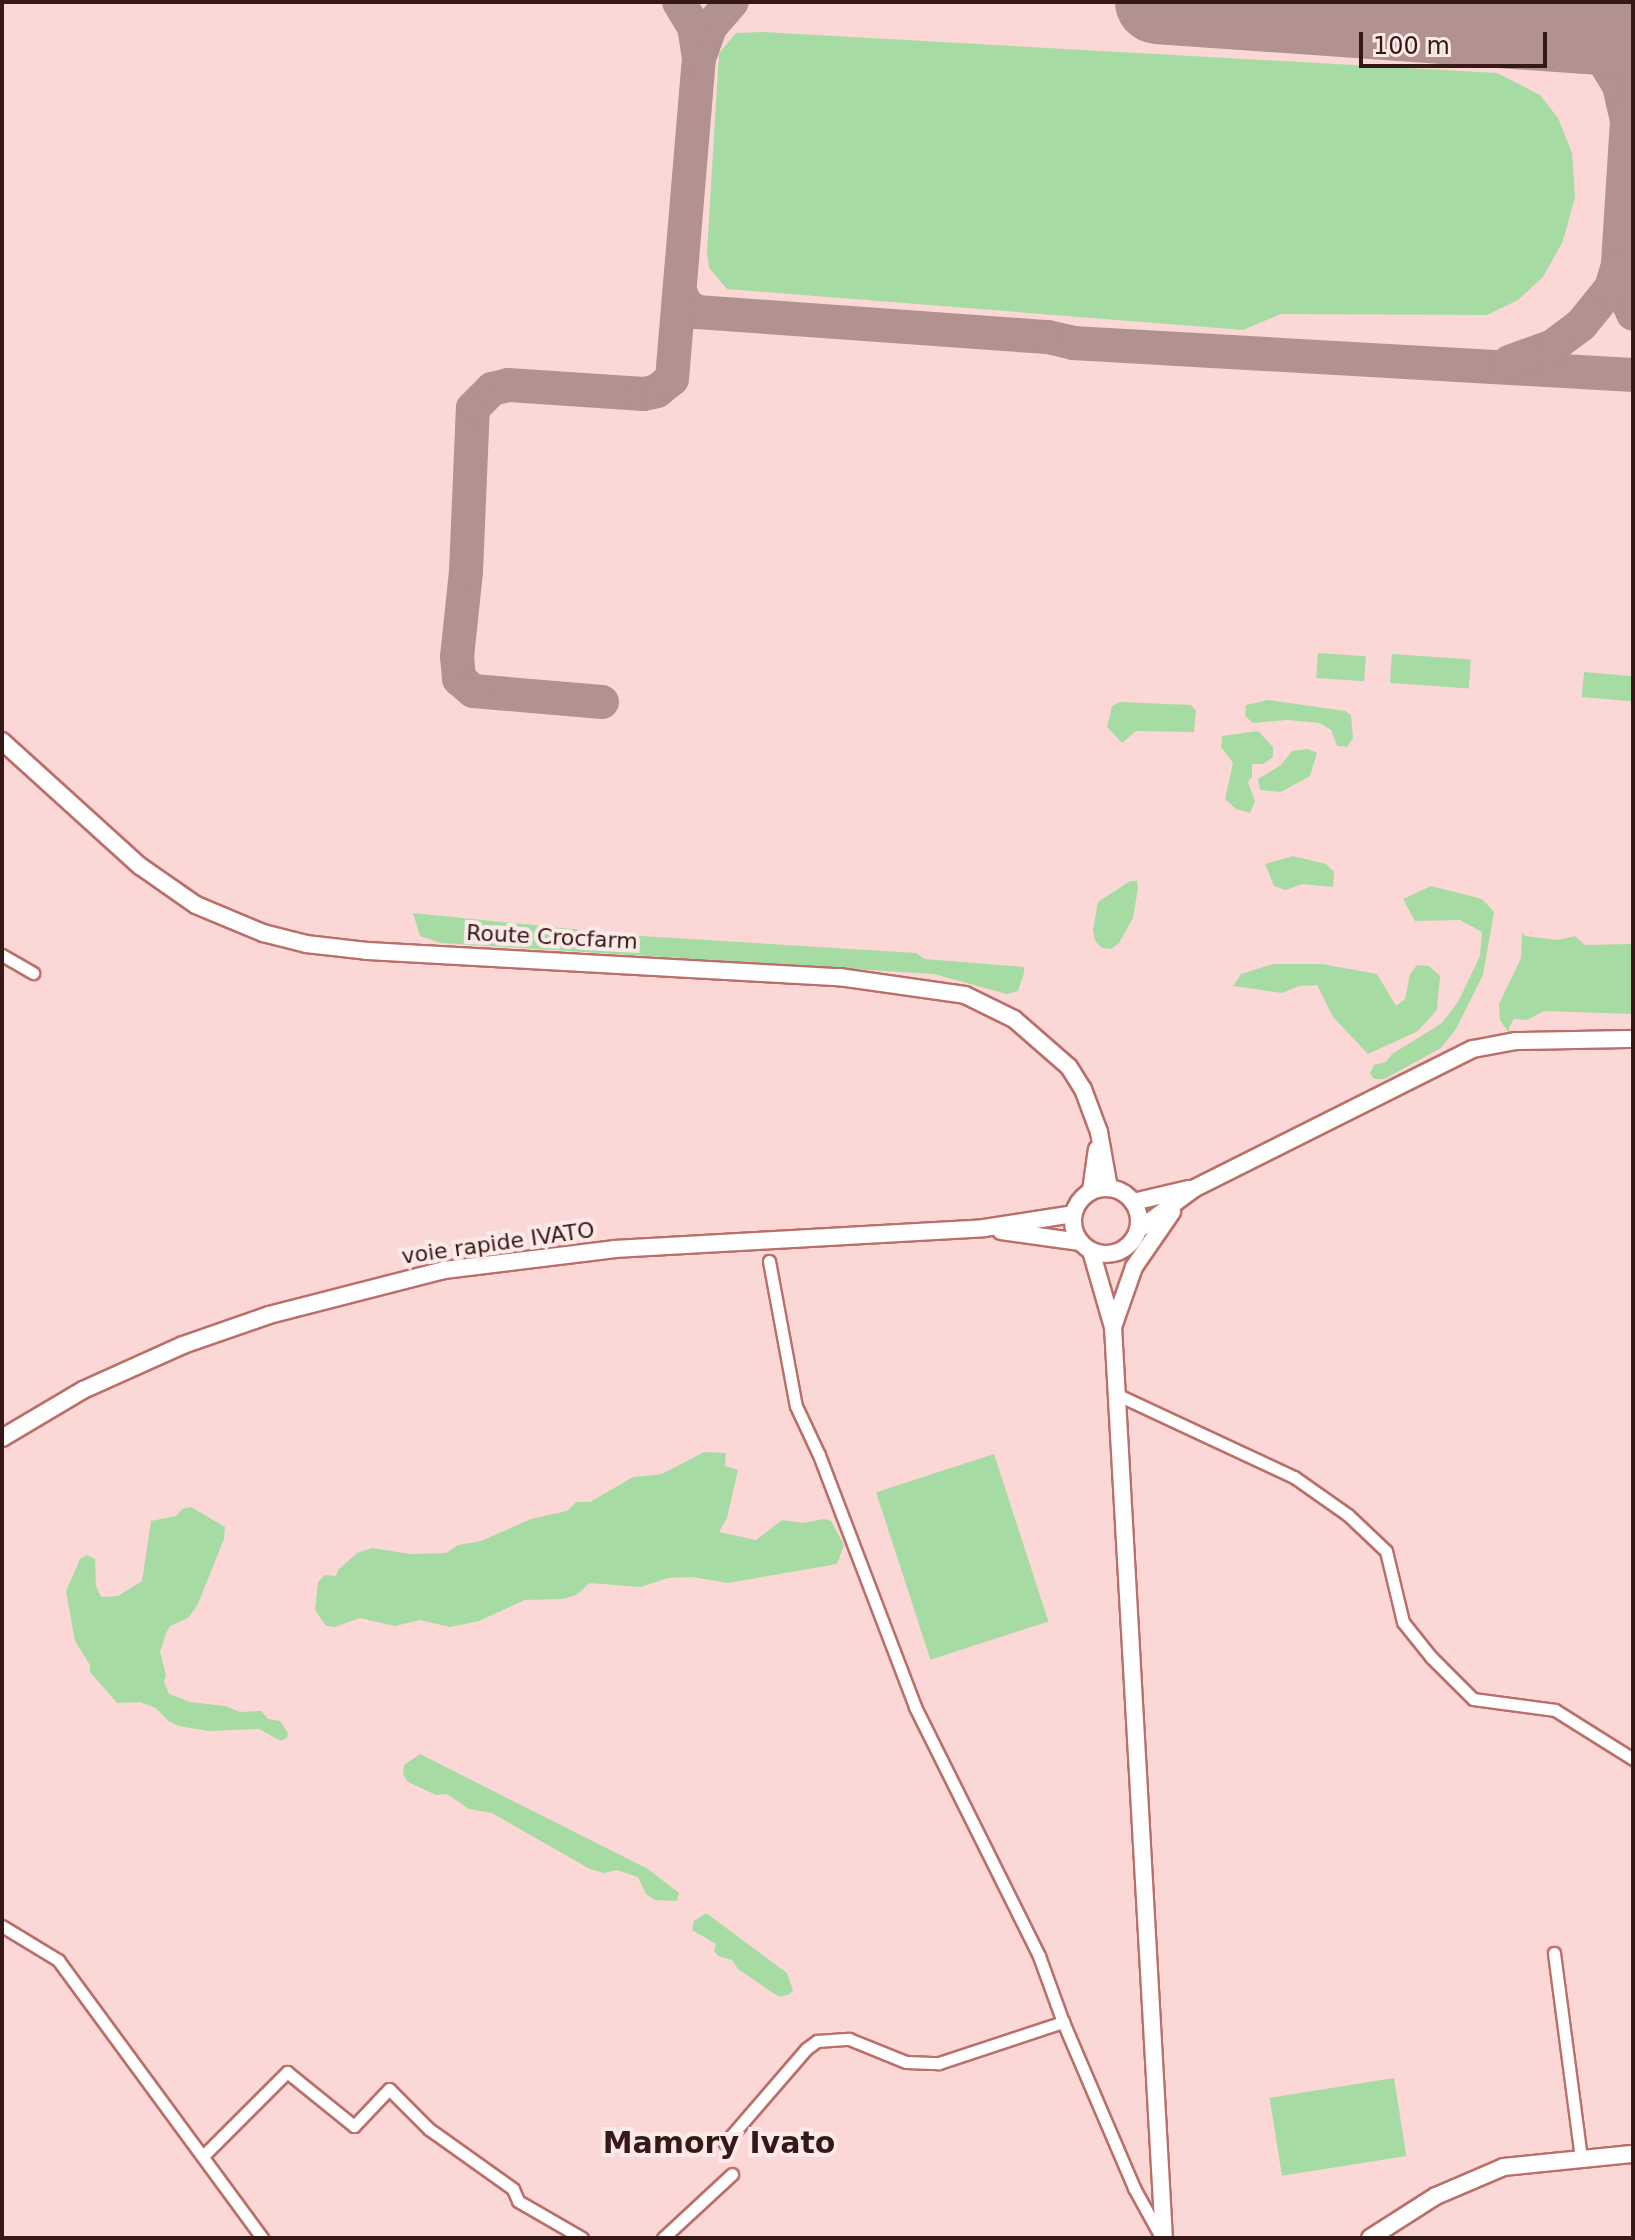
<!DOCTYPE html>
<style>
body{margin:0}
#map{position:relative;width:1635px;height:2240px;overflow:hidden;background:#fbd8d5;font-family:"DejaVu Sans",sans-serif}
div>[style]{position:absolute}
.green>*{inset:0;background:#a6dca4;transform-origin:0 0}
.taxiway>*{height:34px;margin:-17px;padding:0 17px;transform-origin:17px;border-radius:17px;background:#b2928f}
.runway>*{height:84px;margin:-42px;padding:0 42px;transform-origin:42px;border-radius:42px;background:#b2928f}
.roads{filter:drop-shadow(2px 0 #bb6f6a) drop-shadow(-2px 0 #bb6f6a) drop-shadow(0 2px #bb6f6a) drop-shadow(0 -2px #bb6f6a)}
.street>*{height:11px;margin:-5.5px;padding:0 5.5px;transform-origin:5.5px;border-radius:5.5px;background:#fff}
.secondary>*{height:16px;margin:-8px;padding:0 8px;transform-origin:8px;border-radius:8px;background:#fff}
.secondary>.ring{margin:-8px;padding:0;box-sizing:content-box;background:none;border:16px solid #fff;border-radius:50%}
span{translate:-50% -50%;white-space:nowrap;text-align:center;line-height:1.15;-webkit-text-stroke:8px #fceae8;paint-order:stroke}
.street-label{font-size:22px;color:#361816}
.district-label{font-size:30px;color:#361816;font-weight:700}
.frame{position:absolute;inset:0;border:4px solid #361816;pointer-events:none}
.scale{position:absolute;left:1359px;top:32px;width:188px;height:36px;box-sizing:border-box;border:4px solid #361816;border-top:0;padding-left:10px;font-size:24px;line-height:28px;white-space:nowrap;color:#361816;-webkit-text-stroke:6px #fceae8;paint-order:stroke}
</style>
<div id="map">
<div class="green">
<div style="clip-path:polygon(763px 32px,1497px 73px,1540px 95px,1558px 118px,1572px 153px,1575px 197px,1563px 241px,1543px 277px,1518px 300px,1487px 315px,1281px 314px,1243px 330px,727px 289px,709px 268px,707px 253px,719px 53px,736px 33px)"></div>
<div style="left:1318px;top:653px;width:48px;height:25px;rotate:4deg"></div>
<div style="left:1392px;top:654px;width:79px;height:29px;rotate:4deg"></div>
<div style="left:1584px;top:672px;width:49px;height:25px;rotate:5deg"></div>
<div style="clip-path:polygon(1268px 700px,1345px 711px,1351px 715px,1353px 738px,1347px 747px,1337px 746px,1331px 730px,1320px 723px,1287px 720px,1253px 723px,1245px 716px,1246px 705px)"></div>
<div style="clip-path:polygon(1120px 702px,1191px 705px,1196px 711px,1194px 732px,1136px 731px,1122px 743px,1107px 727px,1112px 706px)"></div>
<div style="clip-path:polygon(1258px 731px,1273px 747px,1273px 757px,1263px 764px,1252px 764px,1252px 777px,1248px 782px,1255px 801px,1250px 813px,1236px 809px,1225px 799px,1233px 763px,1221px 747px,1222px 736px)"></div>
<div style="clip-path:polygon(1308px 749px,1317px 753px,1310px 776px,1281px 792px,1260px 790px,1258px 779px,1281px 765px,1292px 751px)"></div>
<div style="clip-path:polygon(1293px 856px,1326px 864px,1334px 872px,1333px 887px,1302px 884px,1286px 890px,1274px 886px,1265px 864px)"></div>
<div style="clip-path:polygon(1130px 881px,1137px 881px,1138px 888px,1133px 918px,1119px 943px,1111px 949px,1102px 948px,1095px 941px,1093px 930px,1098px 902px)"></div>
<div style="clip-path:polygon(1431px 886px,1482px 899px,1494px 912px,1483px 975px,1456px 1029px,1441px 1048px,1384px 1079px,1374px 1079px,1370px 1073px,1374px 1065px,1386px 1062px,1392px 1054px,1442px 1023px,1458px 1002px,1480px 956px,1482px 932px,1460px 920px,1415px 921px,1403px 899px)"></div>
<div style="clip-path:polygon(413px 913px,641px 936px,916px 953px,925px 959px,1024px 967px,1024px 973px,1018px 991px,1007px 994px,934px 974px,441px 943px,420px 936px)"></div>
<div style="clip-path:polygon(1522px 932px,1525px 936px,1558px 940px,1575px 936px,1585px 945px,1633px 944px,1633px 1014px,1544px 1011px,1527px 1020px,1514px 1019px,1509px 1027px,1510px 1035px,1500px 1020px,1499px 1004px,1521px 958px)"></div>
<div style="clip-path:polygon(1273px 964px,1322px 964px,1377px 974px,1396px 1006px,1405px 999px,1410px 974px,1417px 965px,1429px 966px,1440px 976px,1437px 1010px,1418px 1031px,1368px 1054px,1333px 1017px,1317px 985px,1299px 986px,1282px 993px,1233px 986px,1241px 974px)"></div>
<div style="clip-path:polygon(704px 1452px,726px 1453px,725px 1466px,738px 1470px,727px 1518px,719px 1532px,756px 1540px,782px 1520px,803px 1523px,824px 1519px,831px 1521px,844px 1545px,837px 1564px,728px 1583px,692px 1577px,668px 1578px,640px 1587px,590px 1583px,576px 1595px,563px 1599px,525px 1600px,479px 1621px,450px 1627px,420px 1620px,395px 1626px,360px 1618px,335px 1627px,326px 1626px,315px 1610px,318px 1582px,325px 1575px,336px 1576px,338px 1570px,357px 1553px,372px 1548px,410px 1554px,446px 1553px,458px 1545px,481px 1541px,531px 1519px,567px 1511px,576px 1502px,590px 1502px,633px 1477px,662px 1474px)"></div>
<div style="left:994px;top:1454px;width:176px;height:124px;rotate:72deg"></div>
<div style="clip-path:polygon(191px 1507px,225px 1527px,224px 1539px,197px 1606px,188px 1618px,170px 1626px,166px 1633px,160px 1652px,166px 1675px,164px 1682px,169px 1694px,190px 1702px,225px 1706px,240px 1712px,261px 1711px,268px 1719px,280px 1721px,288px 1733px,287px 1738px,281px 1741px,259px 1729px,208px 1731px,179px 1726px,168px 1721px,156px 1708px,140px 1702px,117px 1703px,90px 1672px,90px 1665px,75px 1641px,66px 1591px,80px 1559px,87px 1555px,95px 1559px,96px 1586px,101px 1597px,118px 1596px,142px 1581px,151px 1521px,176px 1516px,182px 1509px)"></div>
<div style="clip-path:polygon(420px 1754px,648px 1869px,679px 1893px,677px 1901px,655px 1900px,646px 1894px,638px 1877px,617px 1870px,604px 1873px,590px 1869px,492px 1813px,469px 1809px,447px 1794px,436px 1795px,408px 1782px,403px 1775px,404px 1765px)"></div>
<div style="clip-path:polygon(706px 1913px,787px 1973px,793px 1990px,790px 1994px,780px 1997px,773px 1993px,738px 1969px,732px 1960px,718px 1956px,714px 1951px,716px 1944px,692px 1930px,694px 1921px)"></div>
<div style="left:1394px;top:2078px;width:79px;height:126px;rotate:81deg"></div>
</div>
<div class="taxiway">
<div style="left:1542px;top:28px;width:42px;rotate:21deg"></div>
<div style="left:1581px;top:43px;width:29px;rotate:38deg"></div>
<div style="left:1604px;top:61px;width:29px;rotate:59deg"></div>
<div style="left:1619px;top:86px;width:35px;rotate:77deg"></div>
<div style="left:699px;top:58px;width:33px;rotate:-70deg"></div>
<div style="left:710px;top:27px;width:33px;rotate:-49deg"></div>
<div style="left:1633px;top:101px;width:20px;rotate:108deg"></div>
<div style="left:1627px;top:120px;width:145px;rotate:93.6deg"></div>
<div style="left:1618px;top:265px;width:17px;rotate:87deg"></div>
<div style="left:1619px;top:282px;width:35px;rotate:66deg"></div>
<div style="left:681px;top:294px;width:12px;rotate:66deg"></div>
<div style="left:686px;top:305px;width:13px;rotate:32deg"></div>
<div style="left:697px;top:312px;width:352px;rotate:4.1deg"></div>
<div style="left:1048px;top:337px;width:26px;rotate:13deg"></div>
<div style="left:1073px;top:343px;width:561px;rotate:3.27deg"></div>
<div style="left:1509px;top:362px;width:47px;rotate:-20deg"></div>
<div style="left:1553px;top:346px;width:35px;rotate:-37deg"></div>
<div style="left:1581px;top:325px;width:48px;rotate:-51deg"></div>
<div style="left:1611px;top:288px;width:24px;rotate:-73deg"></div>
<div style="left:602px;top:702px;width:129px;rotate:-175.1deg"></div>
<div style="left:473px;top:691px;width:18px;rotate:-139deg"></div>
<div style="left:459px;top:679px;width:22px;rotate:-95deg"></div>
<div style="left:457px;top:657px;width:85px;rotate:-84deg"></div>
<div style="left:466px;top:572px;width:164px;rotate:-87.6deg"></div>
<div style="left:473px;top:408px;width:27px;rotate:-45deg"></div>
<div style="left:492px;top:389px;width:16px;rotate:-14deg"></div>
<div style="left:508px;top:385px;width:136px;rotate:3.8deg"></div>
<div style="left:644px;top:394px;width:13px;rotate:-13deg"></div>
<div style="left:657px;top:391px;width:19px;rotate:-39deg"></div>
<div style="left:672px;top:379px;width:322px;rotate:-85.2deg"></div>
<div style="left:699px;top:58px;width:31px;rotate:-99deg"></div>
<div style="left:694px;top:27px;width:29px;rotate:-121deg"></div>
</div>
<div class="runway">
<div style="left:1157px;top:2px;width:477px;rotate:4deg"></div>
</div>
<div class="roads">
<div class="street">
<div style="left:2px;top:955px;width:36px;rotate:30deg"></div>
<div style="left:769px;top:1261px;width:147px;rotate:79.5deg"></div>
<div style="left:796px;top:1406px;width:54px;rotate:64.9deg"></div>
<div style="left:819px;top:1455px;width:270px;rotate:69.1deg"></div>
<div style="left:915px;top:1707px;width:278px;rotate:63.5deg"></div>
<div style="left:1039px;top:1956px;width:70px;rotate:70deg"></div>
<div style="left:1063px;top:2022px;width:181px;rotate:66.8deg"></div>
<div style="left:1134px;top:2188px;width:56px;rotate:61.1deg"></div>
<div style="left:1116px;top:1394px;width:196px;rotate:25deg"></div>
<div style="left:1294px;top:1477px;width:66px;rotate:35.1deg"></div>
<div style="left:1348px;top:1515px;width:52px;rotate:43.5deg"></div>
<div style="left:1386px;top:1551px;width:73px;rotate:76.5deg"></div>
<div style="left:1403px;top:1622px;width:45px;rotate:51.3deg"></div>
<div style="left:1431px;top:1657px;width:59px;rotate:45deg"></div>
<div style="left:1473px;top:1699px;width:83px;rotate:7.6deg"></div>
<div style="left:1555px;top:1710px;width:92px;rotate:32.1deg"></div>
<div style="left:2px;top:1926px;width:66px;rotate:31.3deg"></div>
<div style="left:58px;top:1960px;width:345px;rotate:53.7deg"></div>
<div style="left:1554px;top:1953px;width:207px;rotate:82.5deg"></div>
<div style="left:725px;top:2143px;width:124px;rotate:-49.2deg"></div>
<div style="left:806px;top:2049px;width:14px;rotate:-36deg"></div>
<div style="left:817px;top:2041px;width:32px;rotate:-4deg"></div>
<div style="left:849px;top:2039px;width:61px;rotate:22deg"></div>
<div style="left:906px;top:2062px;width:33px;rotate:2deg"></div>
<div style="left:939px;top:2063px;width:131px;rotate:-18.3deg"></div>
<div style="left:203px;top:2156px;width:119px;rotate:-45deg"></div>
<div style="left:287px;top:2072px;width:86px;rotate:38.9deg"></div>
<div style="left:354px;top:2126px;width:51px;rotate:-46.6deg"></div>
<div style="left:389px;top:2089px;width:57px;rotate:45deg"></div>
<div style="left:429px;top:2129px;width:103px;rotate:35.5deg"></div>
<div style="left:513px;top:2189px;width:13px;rotate:67deg"></div>
<div style="left:518px;top:2201px;width:74px;rotate:30deg"></div>
<div style="left:663px;top:2238px;width:94px;rotate:-42.8deg"></div>
</div>
<div class="secondary">
<div style="left:2px;top:741px;width:186px;rotate:42.2deg"></div>
<div style="left:140px;top:866px;width:68px;rotate:34.9deg"></div>
<div style="left:196px;top:905px;width:73px;rotate:22.7deg"></div>
<div style="left:263px;top:933px;width:44px;rotate:14.3deg"></div>
<div style="left:306px;top:944px;width:61px;rotate:6.5deg"></div>
<div style="left:367px;top:951px;width:473px;rotate:3.2deg"></div>
<div style="left:839px;top:977px;width:127px;rotate:8.1deg"></div>
<div style="left:965px;top:995px;width:55px;rotate:26.1deg"></div>
<div style="left:1014px;top:1019px;width:73px;rotate:41.1deg"></div>
<div style="left:1069px;top:1067px;width:26px;rotate:58deg"></div>
<div style="left:1083px;top:1089px;width:46px;rotate:69.6deg"></div>
<div style="left:1099px;top:1132px;width:57px;rotate:79.9deg"></div>
<div class="ring" style="left:1073px;top:1188px;width:50px;height:50px"></div>
<div style="left:1091px;top:1191px;width:42px;rotate:-81.9deg"></div>
<div style="left:1133px;top:1202px;width:57px;rotate:-13.1deg"></div>
<div style="left:1138px;top:1230px;width:71px;rotate:-36.4deg"></div>
<div style="left:1195px;top:1188px;width:311px;rotate:-26.6deg"></div>
<div style="left:1473px;top:1049px;width:44px;rotate:-10.5deg"></div>
<div style="left:1516px;top:1041px;width:117px;rotate:-1deg"></div>
<div style="left:1001px;top:1231px;width:80px;rotate:7.9deg"></div>
<div style="left:1091px;top:1251px;width:79px;rotate:73.9deg"></div>
<div style="left:1113px;top:1327px;width:912px;rotate:86.8deg"></div>
<div style="left:1113px;top:1327px;width:64px;rotate:-70.7deg"></div>
<div style="left:1134px;top:1267px;width:67px;rotate:-55.4deg"></div>
<div style="left:2px;top:1438px;width:94px;rotate:-30.7deg"></div>
<div style="left:83px;top:1390px;width:110px;rotate:-24.2deg"></div>
<div style="left:183px;top:1345px;width:91px;rotate:-19.2deg"></div>
<div style="left:269px;top:1315px;width:181px;rotate:-14.4deg"></div>
<div style="left:444px;top:1270px;width:171px;rotate:-7deg"></div>
<div style="left:614px;top:1249px;width:371px;rotate:-3.2deg"></div>
<div style="left:984px;top:1228px;width:90px;rotate:-8.9deg"></div>
<div style="left:1370px;top:2238px;width:78px;rotate:-32.5deg"></div>
<div style="left:1436px;top:2196px;width:74px;rotate:-23.1deg"></div>
<div style="left:1504px;top:2167px;width:130px;rotate:-5.8deg"></div>
</div>
</div>
<div class="street-label">
<span style="left:552px;top:937px;rotate:3deg">Route Crocfarm</span>
<span style="left:498px;top:1243px;rotate:-8deg">voie rapide IVATO</span>
</div>
<div class="district-label">
<span style="left:719px;top:2143px">Mamory Ivato</span>
</div>
<div class="frame"></div>
<div class="scale">100 m</div>
</div>
